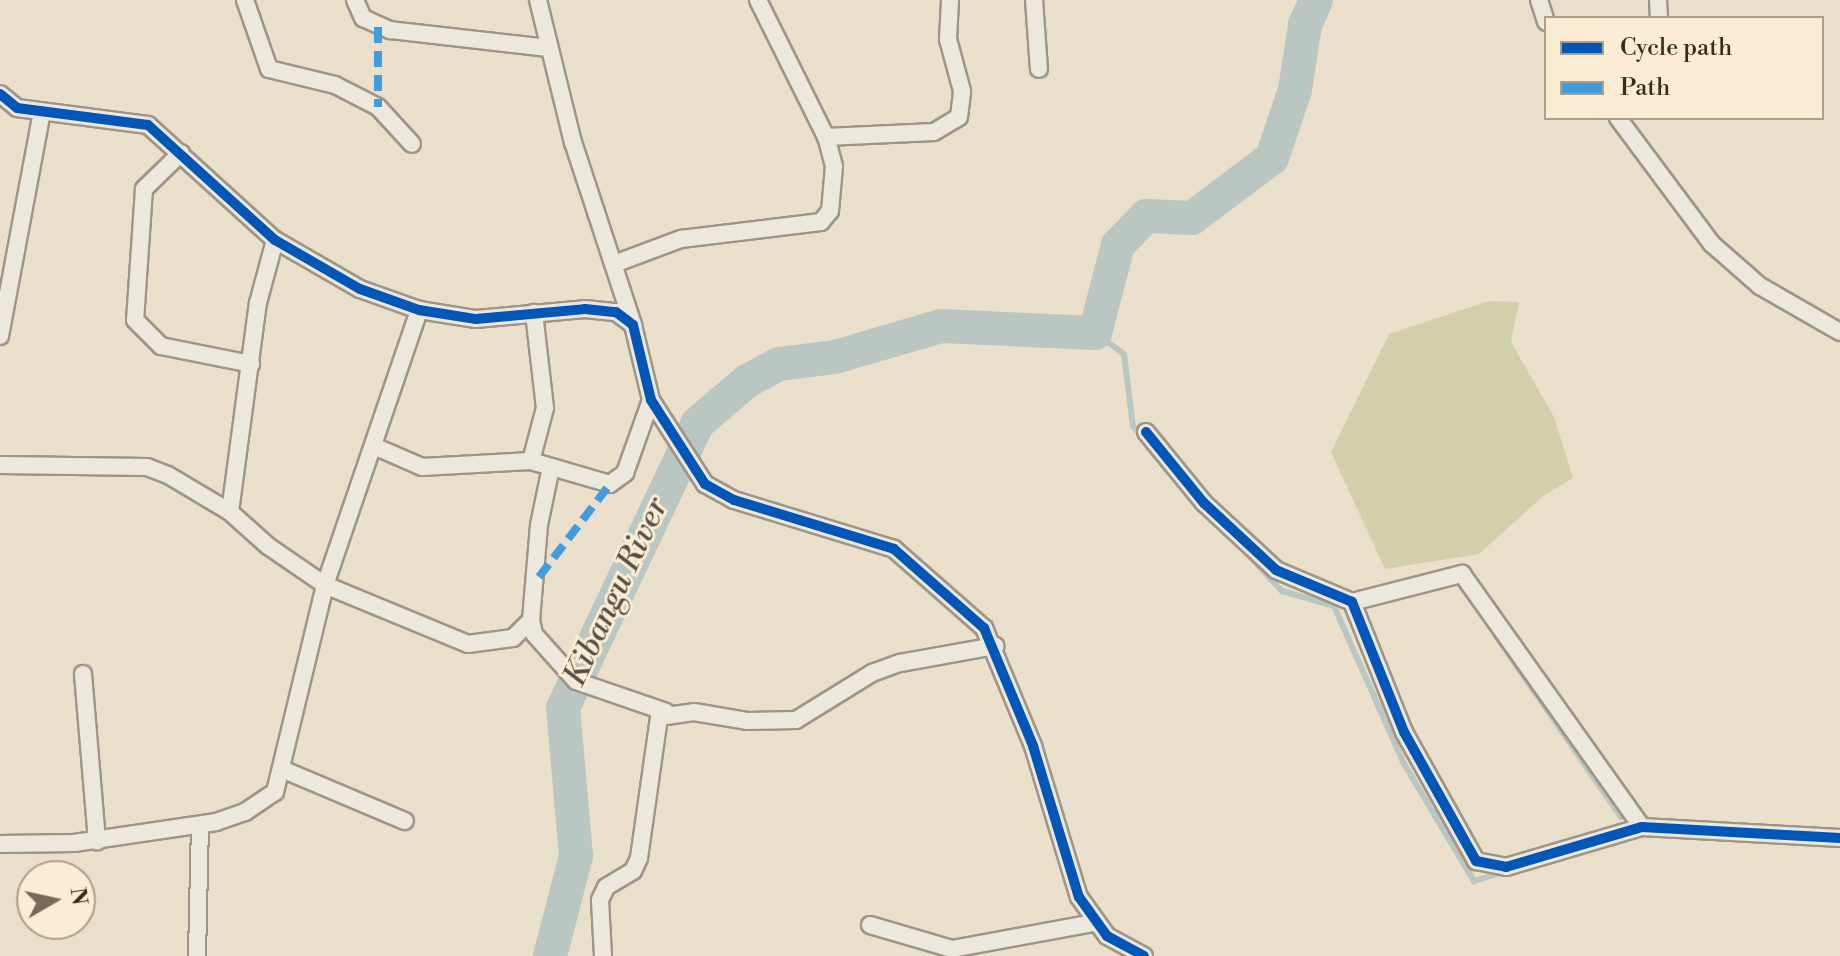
<!DOCTYPE html>
<style>
body{margin:0}
#map{position:relative;width:1840px;height:956px;overflow:hidden;background:#eadfca;font-family:"Libre Bodoni",serif}
div>[style]{position:absolute}
.green>*{inset:0;background:#d1d0ab}
.stream>*{height:6px;margin:-3px;padding:0 3px;transform-origin:3px;border-radius:3px;background:#b9c6c2}
.river>*{height:34px;margin:-17px;padding:0 17px;transform-origin:17px;border-radius:17px;background:#b9c6c2}
.roads{filter:drop-shadow(2px 0 #9e9487) drop-shadow(-2px 0 #9e9487) drop-shadow(0 2px #9e9487) drop-shadow(0 -2px #9e9487)}
.street>*{height:16px;margin:-8px;padding:0 8px;transform-origin:8px;border-radius:8px;background:#ede8dd}
.quiet>*{height:8px;margin-top:-4px;transform-origin:0;background:repeating-linear-gradient(90deg,#3f9cdf 0 16px,transparent 0 24px)}
.cycleway>*{height:10px;margin:-5px;padding:0 5px;transform-origin:5px;border-radius:5px;background:#0057b8}
span{translate:-50% -50%;white-space:nowrap;text-align:center;line-height:1.15;-webkit-text-stroke:6px #faedd4;paint-order:stroke}
.water-label{font-size:32px;color:#574d43;font-style:italic}
.legend{position:absolute;left:1544px;top:16px;width:280px;height:104px;box-sizing:border-box;background:#faedd4;border:2px solid #ae9e8a;margin:0;padding:10px 14px;list-style:none;font-size:24px;color:#3d281a}
.legend li{display:flex;align-items:center;gap:16px;height:40px}
.legend b{width:40px;border:2px solid #ae9e8a}
.north{position:absolute;left:16px;top:860px;width:80px;height:80px;box-sizing:border-box;background:#faedd4;border:2px solid #ae9e8a;border-radius:50%;rotate:81deg;font-size:22px;font-weight:700;line-height:32px;text-align:center;color:#3d281a}
.north::after{content:'';display:block;margin:auto;width:28px;height:36px;background:#7a6858;clip-path:polygon(50% 0,100% 100%,50% 72%,0 100%)}
</style>
<div id="map">
<div class="green">
<div style="clip-path:polygon(1489px 301px,1519px 302px,1511px 342px,1554px 417px,1573px 478px,1543px 496px,1479px 554px,1385px 569px,1331px 452px,1389px 334px)"></div>
</div>
<div class="stream">
<div style="left:1095px;top:333px;width:36px;rotate:36deg"></div>
<div style="left:1124px;top:354px;width:73px;rotate:82.9deg"></div>
<div style="left:1133px;top:426px;width:16px;rotate:52deg"></div>
<div style="left:1242px;top:548px;width:59px;rotate:47.1deg"></div>
<div style="left:1282px;top:591px;width:54px;rotate:16.1deg"></div>
<div style="left:1334px;top:606px;width:171px;rotate:66.1deg"></div>
<div style="left:1403px;top:762px;width:139px;rotate:59.2deg"></div>
<div style="left:1474px;top:881px;width:34px;rotate:-17deg"></div>
<div style="left:1496px;top:636px;width:220px;rotate:55.4deg"></div>
</div>
<div class="river">
<div style="left:550px;top:956px;width:103px;rotate:-75.4deg"></div>
<div style="left:576px;top:856px;width:149px;rotate:-95deg"></div>
<div style="left:563px;top:708px;width:315px;rotate:-64.7deg"></div>
<div style="left:698px;top:423px;width:65px;rotate:-40.6deg"></div>
<div style="left:747px;top:381px;width:36px;rotate:-28deg"></div>
<div style="left:779px;top:364px;width:56px;rotate:-7.1deg"></div>
<div style="left:835px;top:357px;width:110px;rotate:-16.3deg"></div>
<div style="left:941px;top:326px;width:154px;rotate:2.6deg"></div>
<div style="left:1095px;top:333px;width:91px;rotate:-75.4deg"></div>
<div style="left:1118px;top:245px;width:40px;rotate:-46deg"></div>
<div style="left:1146px;top:216px;width:46px;rotate:2.5deg"></div>
<div style="left:1192px;top:218px;width:100px;rotate:-36.9deg"></div>
<div style="left:1272px;top:158px;width:72px;rotate:-71.3deg"></div>
<div style="left:1295px;top:90px;width:66px;rotate:-81.3deg"></div>
<div style="left:1305px;top:25px;width:27px;rotate:-66deg"></div>
</div>
<div class="roads">
<div class="street">
<div style="left:245px;top:0;width:73px;rotate:70.8deg"></div>
<div style="left:269px;top:69px;width:68px;rotate:13.6deg"></div>
<div style="left:335px;top:85px;width:48px;rotate:27.1deg"></div>
<div style="left:378px;top:107px;width:50px;rotate:47.4deg"></div>
<div style="left:355px;top:0;width:20px;rotate:66deg"></div>
<div style="left:363px;top:18px;width:30px;rotate:24deg"></div>
<div style="left:390px;top:30px;width:160px;rotate:6.5deg"></div>
<div style="left:538px;top:0;width:146px;rotate:76.2deg"></div>
<div style="left:573px;top:142px;width:193px;rotate:71.8deg"></div>
<div style="left:1034px;top:0;width:69px;rotate:85.9deg"></div>
<div style="left:1539px;top:0;width:23px;rotate:72deg"></div>
<div style="left:1658px;top:0;width:18px;rotate:87deg"></div>
<div style="left:0;top:94px;width:22px;rotate:39deg"></div>
<div style="left:17px;top:108px;width:132px;rotate:7.4deg"></div>
<div style="left:148px;top:125px;width:171px;rotate:42.2deg"></div>
<div style="left:275px;top:240px;width:98px;rotate:30deg"></div>
<div style="left:360px;top:289px;width:63px;rotate:19.6deg"></div>
<div style="left:419px;top:310px;width:58px;rotate:9deg"></div>
<div style="left:476px;top:319px;width:109px;rotate:-5.2deg"></div>
<div style="left:585px;top:309px;width:31px;rotate:6deg"></div>
<div style="left:616px;top:312px;width:21px;rotate:37deg"></div>
<div style="left:633px;top:325px;width:77px;rotate:76.5deg"></div>
<div style="left:651px;top:400px;width:100px;rotate:57.3deg"></div>
<div style="left:705px;top:484px;width:33px;rotate:29deg"></div>
<div style="left:734px;top:500px;width:167px;rotate:17deg"></div>
<div style="left:894px;top:549px;width:120px;rotate:41.3deg"></div>
<div style="left:984px;top:628px;width:128px;rotate:67.4deg"></div>
<div style="left:1033px;top:746px;width:158px;rotate:73.1deg"></div>
<div style="left:1079px;top:897px;width:48px;rotate:54.3deg"></div>
<div style="left:1107px;top:936px;width:42px;rotate:28.4deg"></div>
<div style="left:1618px;top:118px;width:157px;rotate:53.3deg"></div>
<div style="left:1712px;top:244px;width:64px;rotate:41.2deg"></div>
<div style="left:1760px;top:286px;width:92px;rotate:29.9deg"></div>
<div style="left:826px;top:137px;width:108px;rotate:-2.7deg"></div>
<div style="left:934px;top:132px;width:29px;rotate:-31deg"></div>
<div style="left:959px;top:117px;width:26px;rotate:-83deg"></div>
<div style="left:962px;top:91px;width:54px;rotate:-105.1deg"></div>
<div style="left:948px;top:39px;width:39px;rotate:-87deg"></div>
<div style="left:181px;top:153px;width:52px;rotate:135.8deg"></div>
<div style="left:144px;top:189px;width:131px;rotate:93.9deg"></div>
<div style="left:135px;top:320px;width:37px;rotate:45deg"></div>
<div style="left:161px;top:346px;width:92px;rotate:11.3deg"></div>
<div style="left:614px;top:264px;width:72px;rotate:-20.5deg"></div>
<div style="left:681px;top:239px;width:141px;rotate:-6.9deg"></div>
<div style="left:821px;top:222px;width:14px;rotate:-51deg"></div>
<div style="left:830px;top:211px;width:45px;rotate:-84.9deg"></div>
<div style="left:834px;top:166px;width:30px;rotate:-105deg"></div>
<div style="left:826px;top:137px;width:153px;rotate:-116.4deg"></div>
<div style="left:0;top:336px;width:228px;rotate:-79.4deg"></div>
<div style="left:1146px;top:432px;width:92px;rotate:50.8deg"></div>
<div style="left:1204px;top:503px;width:98px;rotate:42.9deg"></div>
<div style="left:1276px;top:570px;width:82px;rotate:22.8deg"></div>
<div style="left:1352px;top:602px;width:140px;rotate:68.2deg"></div>
<div style="left:1404px;top:732px;width:148px;rotate:60.8deg"></div>
<div style="left:1476px;top:861px;width:31px;rotate:11deg"></div>
<div style="left:1506px;top:867px;width:142px;rotate:-16.4deg"></div>
<div style="left:1642px;top:827px;width:198px;rotate:3.2deg"></div>
<div style="left:376px;top:447px;width:50px;rotate:23.5deg"></div>
<div style="left:422px;top:467px;width:109px;rotate:-3.2deg"></div>
<div style="left:531px;top:461px;width:82px;rotate:16.2deg"></div>
<div style="left:610px;top:484px;width:19px;rotate:-36deg"></div>
<div style="left:625px;top:473px;width:77px;rotate:-70.4deg"></div>
<div style="left:531px;top:461px;width:55px;rotate:-75.2deg"></div>
<div style="left:545px;top:408px;width:96px;rotate:-96.6deg"></div>
<div style="left:0;top:465px;width:147px;rotate:0.8deg"></div>
<div style="left:147px;top:467px;width:22px;rotate:21deg"></div>
<div style="left:168px;top:475px;width:72px;rotate:30.8deg"></div>
<div style="left:230px;top:512px;width:51px;rotate:41.8deg"></div>
<div style="left:268px;top:546px;width:69px;rotate:34.4deg"></div>
<div style="left:325px;top:585px;width:155px;rotate:22.4deg"></div>
<div style="left:468px;top:644px;width:45px;rotate:-7.6deg"></div>
<div style="left:513px;top:638px;width:25px;rotate:-45deg"></div>
<div style="left:551px;top:467px;width:59px;rotate:101.7deg"></div>
<div style="left:539px;top:525px;width:95px;rotate:94.8deg"></div>
<div style="left:531px;top:620px;width:14px;rotate:78deg"></div>
<div style="left:534px;top:634px;width:63px;rotate:48.2deg"></div>
<div style="left:576px;top:681px;width:95px;rotate:19deg"></div>
<div style="left:230px;top:512px;width:211px;rotate:-82.4deg"></div>
<div style="left:258px;top:303px;width:65px;rotate:-74.9deg"></div>
<div style="left:1352px;top:602px;width:114px;rotate:-14.3deg"></div>
<div style="left:1462px;top:574px;width:310px;rotate:54.6deg"></div>
<div style="left:83px;top:674px;width:168px;rotate:85.2deg"></div>
<div style="left:284px;top:770px;width:131px;rotate:22.9deg"></div>
<div style="left:0;top:844px;width:74px;rotate:-0.8deg"></div>
<div style="left:74px;top:843px;width:144px;rotate:-8.4deg"></div>
<div style="left:216px;top:822px;width:31px;rotate:-19deg"></div>
<div style="left:245px;top:812px;width:36px;rotate:-34deg"></div>
<div style="left:275px;top:792px;width:213px;rotate:-76.4deg"></div>
<div style="left:325px;top:585px;width:291px;rotate:-71.1deg"></div>
<div style="left:870px;top:925px;width:85px;rotate:16.3deg"></div>
<div style="left:952px;top:949px;width:143px;rotate:-10.4deg"></div>
<div style="left:197px;top:956px;width:131px;rotate:-88.7deg"></div>
<div style="left:603px;top:956px;width:56px;rotate:-93.1deg"></div>
<div style="left:600px;top:900px;width:14px;rotate:-65deg"></div>
<div style="left:606px;top:887px;width:31px;rotate:-31deg"></div>
<div style="left:633px;top:871px;width:14px;rotate:-65deg"></div>
<div style="left:639px;top:858px;width:142px;rotate:-81.9deg"></div>
<div style="left:659px;top:717px;width:35px;rotate:-8deg"></div>
<div style="left:694px;top:712px;width:55px;rotate:9.5deg"></div>
<div style="left:748px;top:721px;width:48px;rotate:-1.2deg"></div>
<div style="left:796px;top:720px;width:89px;rotate:-31.7deg"></div>
<div style="left:872px;top:673px;width:30px;rotate:-20deg"></div>
<div style="left:900px;top:663px;width:97px;rotate:-10.1deg"></div>
</div>
</div>
<div class="quiet">
<div style="left:378px;top:27px;width:80px;rotate:90deg"></div>
<div style="left:539px;top:577px;width:117px;rotate:-52.6deg"></div>
</div>
<div class="cycleway">
<div style="left:0;top:94px;width:22px;rotate:39deg"></div>
<div style="left:17px;top:108px;width:132px;rotate:7.4deg"></div>
<div style="left:148px;top:125px;width:171px;rotate:42.2deg"></div>
<div style="left:275px;top:240px;width:98px;rotate:30deg"></div>
<div style="left:360px;top:289px;width:63px;rotate:19.6deg"></div>
<div style="left:419px;top:310px;width:58px;rotate:9deg"></div>
<div style="left:476px;top:319px;width:109px;rotate:-5.2deg"></div>
<div style="left:585px;top:309px;width:31px;rotate:6deg"></div>
<div style="left:616px;top:312px;width:21px;rotate:37deg"></div>
<div style="left:633px;top:325px;width:77px;rotate:76.5deg"></div>
<div style="left:651px;top:400px;width:100px;rotate:57.3deg"></div>
<div style="left:705px;top:484px;width:33px;rotate:29deg"></div>
<div style="left:734px;top:500px;width:167px;rotate:17deg"></div>
<div style="left:894px;top:549px;width:120px;rotate:41.3deg"></div>
<div style="left:984px;top:628px;width:128px;rotate:67.4deg"></div>
<div style="left:1033px;top:746px;width:158px;rotate:73.1deg"></div>
<div style="left:1079px;top:897px;width:48px;rotate:54.3deg"></div>
<div style="left:1107px;top:936px;width:42px;rotate:28.4deg"></div>
<div style="left:1146px;top:432px;width:92px;rotate:50.8deg"></div>
<div style="left:1204px;top:503px;width:98px;rotate:42.9deg"></div>
<div style="left:1276px;top:570px;width:82px;rotate:22.8deg"></div>
<div style="left:1352px;top:602px;width:140px;rotate:68.2deg"></div>
<div style="left:1404px;top:732px;width:148px;rotate:60.8deg"></div>
<div style="left:1476px;top:861px;width:31px;rotate:11deg"></div>
<div style="left:1506px;top:867px;width:142px;rotate:-16.4deg"></div>
<div style="left:1642px;top:827px;width:198px;rotate:3.2deg"></div>
</div>
<div class="water-label">
<span style="left:616px;top:592px;rotate:-65deg">Kibangu River</span>
</div>
<ul class="legend">
<li><b style="height:10px;background:#0057b8"></b>Cycle path</li>
<li><b style="height:10px;background:#3f9cdf"></b>Path</li>
</ul>
<div class="north">N</div>
</div>
